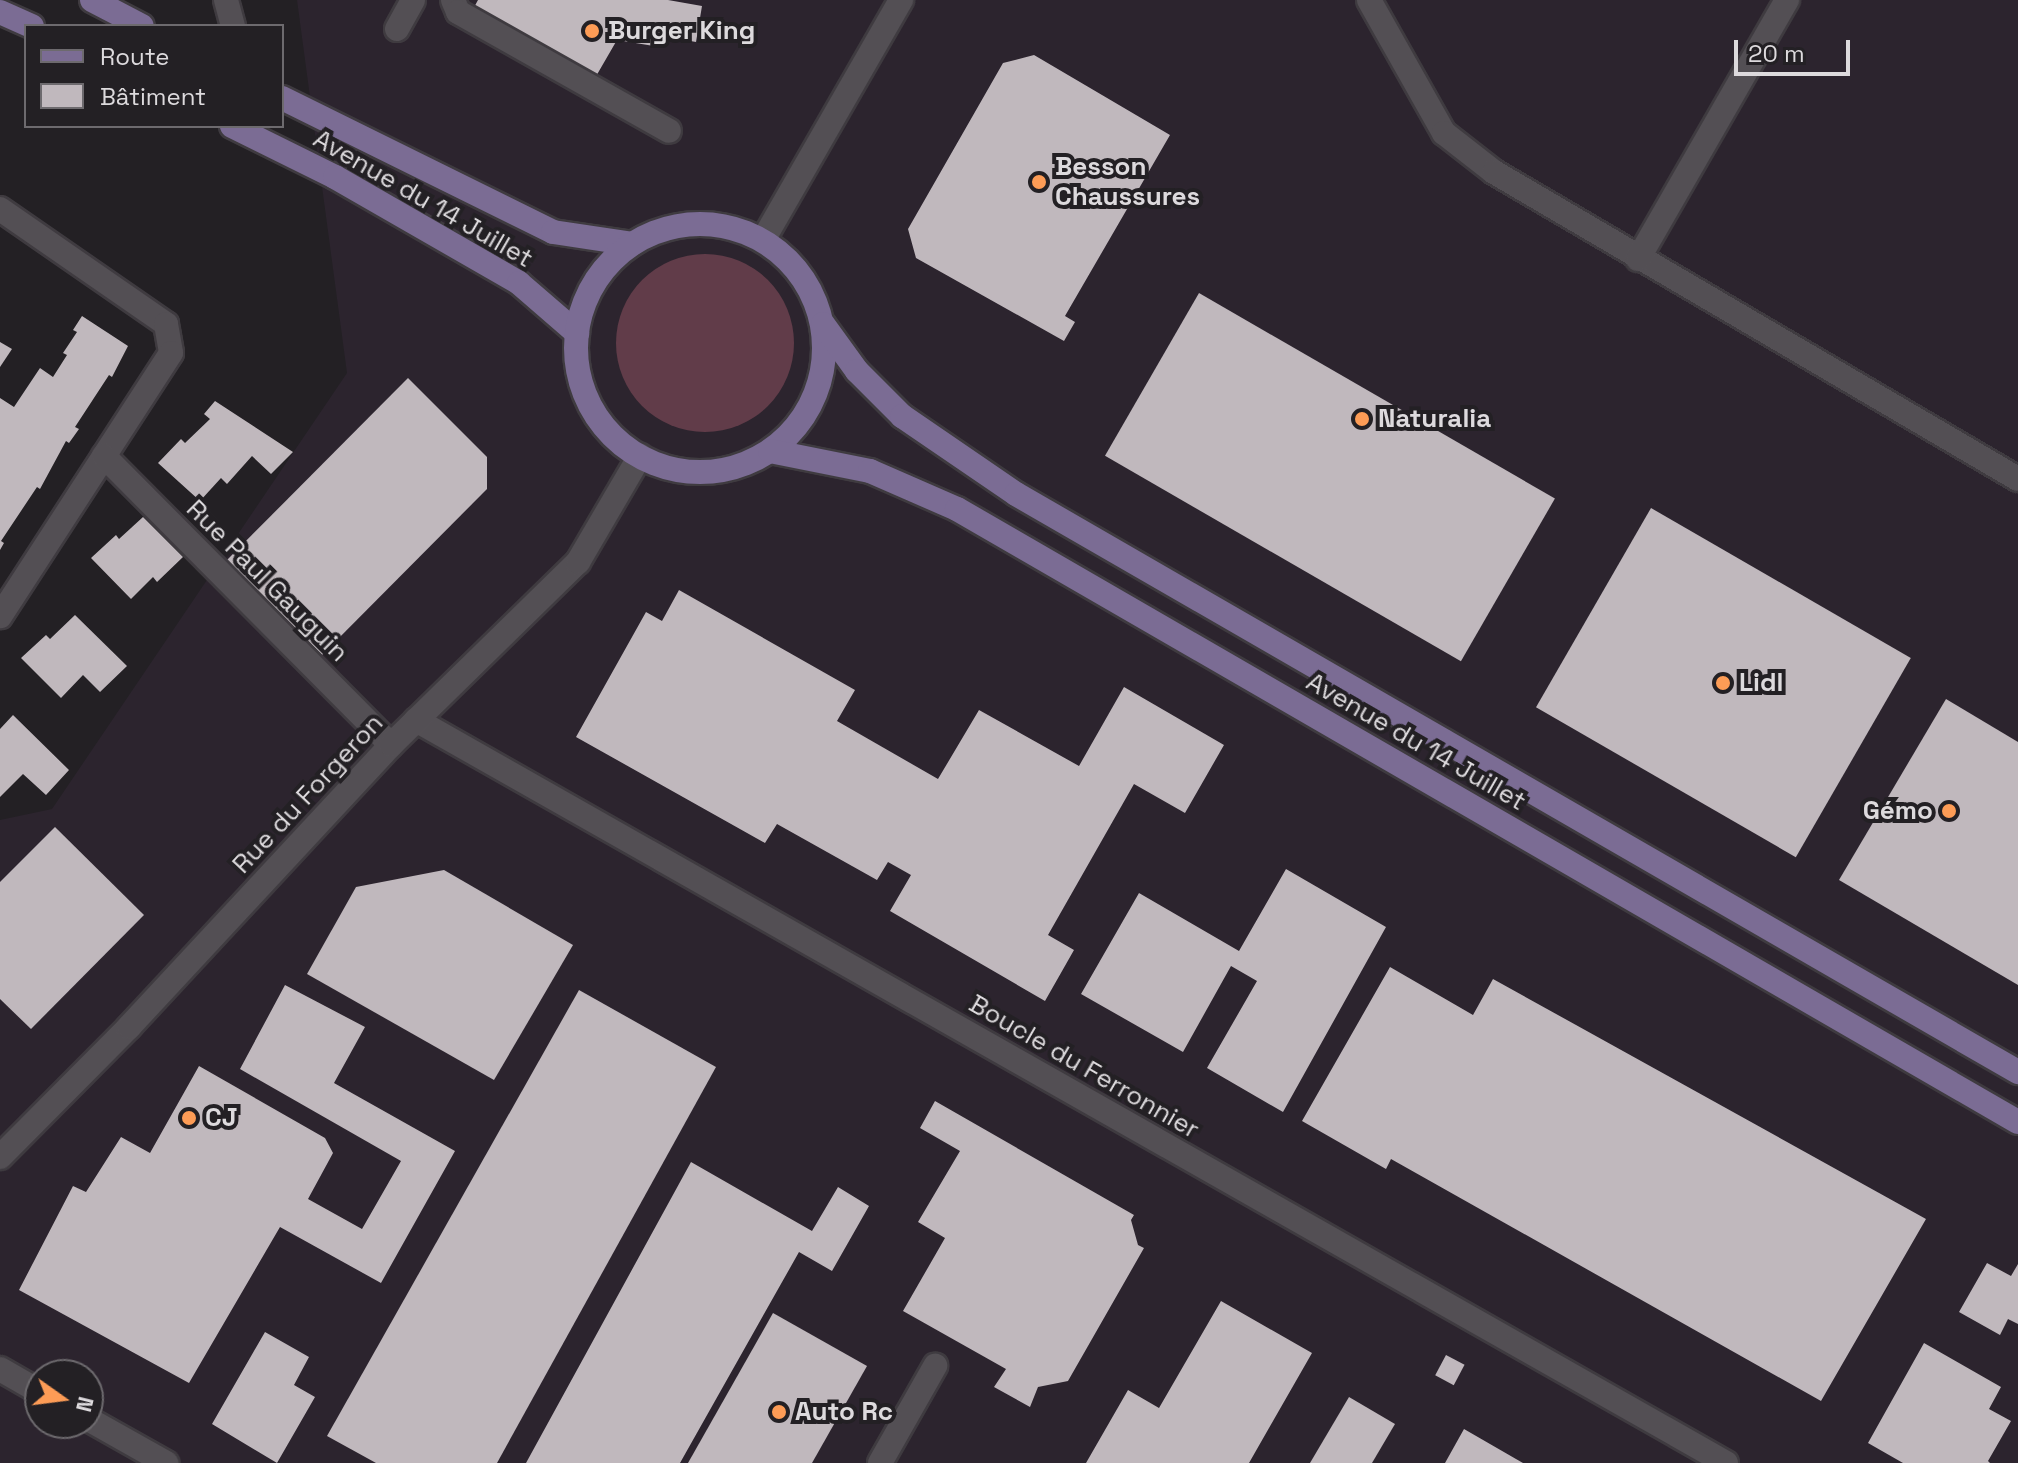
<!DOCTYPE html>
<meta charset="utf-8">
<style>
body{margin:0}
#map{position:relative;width:2018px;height:1463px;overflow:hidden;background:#232024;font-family:"Space Grotesk",sans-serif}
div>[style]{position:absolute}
.built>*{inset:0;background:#2c242e}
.green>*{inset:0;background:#613c49}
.round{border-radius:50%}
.building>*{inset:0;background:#c0b8bd;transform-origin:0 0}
.roads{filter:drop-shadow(2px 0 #3f3b40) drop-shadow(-2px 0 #3f3b40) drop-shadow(0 2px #3f3b40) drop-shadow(0 -2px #3f3b40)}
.minor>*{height:24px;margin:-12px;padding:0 12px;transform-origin:12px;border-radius:12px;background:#534f54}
.major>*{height:24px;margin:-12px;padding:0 12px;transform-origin:12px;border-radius:12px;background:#7b6c94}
.major>.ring{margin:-12px;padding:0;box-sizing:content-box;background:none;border:24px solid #7b6c94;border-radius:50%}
.dots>*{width:22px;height:22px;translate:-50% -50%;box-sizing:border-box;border:4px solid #232024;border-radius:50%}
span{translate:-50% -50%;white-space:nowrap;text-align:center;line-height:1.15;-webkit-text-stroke:8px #232024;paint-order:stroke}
.poi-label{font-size:26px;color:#dddadd;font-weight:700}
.left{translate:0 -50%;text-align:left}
.right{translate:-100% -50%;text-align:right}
.street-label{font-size:26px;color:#dddadd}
.legend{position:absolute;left:24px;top:24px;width:260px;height:104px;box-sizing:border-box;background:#232024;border:2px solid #6d6a6e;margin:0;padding:10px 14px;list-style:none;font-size:24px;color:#dddadd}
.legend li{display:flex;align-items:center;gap:16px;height:40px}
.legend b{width:40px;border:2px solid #6d6a6e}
.north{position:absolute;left:24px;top:1359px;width:80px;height:80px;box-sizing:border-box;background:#232024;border:2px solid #6d6a6e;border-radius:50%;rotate:104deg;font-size:22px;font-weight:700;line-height:32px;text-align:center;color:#dddadd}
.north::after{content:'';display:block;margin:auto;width:28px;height:36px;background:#fd9c56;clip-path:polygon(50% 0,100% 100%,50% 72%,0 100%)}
.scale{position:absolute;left:1734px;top:40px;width:116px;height:36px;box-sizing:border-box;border:4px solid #dddadd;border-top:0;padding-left:10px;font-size:24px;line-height:28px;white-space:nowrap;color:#dddadd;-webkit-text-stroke:6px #232024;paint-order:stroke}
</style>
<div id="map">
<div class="built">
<div style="clip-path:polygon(evenodd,297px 0,2018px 0,2018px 1463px,0 1463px,0 820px,52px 809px,347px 373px,297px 0,40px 1375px,88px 1375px,88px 1423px,40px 1423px,40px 1375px)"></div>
</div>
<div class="green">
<div class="round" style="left:616px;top:254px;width:178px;height:178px"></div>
</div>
<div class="building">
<div style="clip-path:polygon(478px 0,668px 0,702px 6px,696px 42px,662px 36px,660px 47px,617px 40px,595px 78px,472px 11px)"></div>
<div style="clip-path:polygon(1034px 55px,1170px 135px,1065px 316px,1075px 322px,1064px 341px,916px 258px,908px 229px,1003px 63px)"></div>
<div style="left:1199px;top:293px;width:411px;height:188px;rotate:30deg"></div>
<div style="clip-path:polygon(82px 316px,128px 346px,112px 377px,109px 375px,75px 427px,79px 429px,69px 443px,66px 441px,40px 489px,37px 487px,1px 541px,4px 543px,0 550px,0 398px,14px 407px,40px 368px,53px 377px,67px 355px,63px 353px,77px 332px,73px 330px)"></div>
<div style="clip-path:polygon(0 342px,12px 349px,0 367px)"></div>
<div style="clip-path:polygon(408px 378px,487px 457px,487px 489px,322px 655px,227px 560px)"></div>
<div style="clip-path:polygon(215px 401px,293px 452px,271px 474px,252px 456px,227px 484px,221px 478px,200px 501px,158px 463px,181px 439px,185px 443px,210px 419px,204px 414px)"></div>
<div style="left:1651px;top:508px;width:300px;height:230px;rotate:30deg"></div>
<div style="clip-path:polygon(143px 517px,183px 557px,157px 582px,153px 577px,131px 599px,91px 558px,116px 535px,119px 539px)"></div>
<div style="clip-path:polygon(679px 590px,855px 690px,837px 721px,938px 779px,979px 710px,1079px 766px,1124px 687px,1224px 745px,1185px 813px,1134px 784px,1048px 935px,1074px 950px,1045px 1001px,890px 911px,911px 875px,888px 862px,877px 880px,777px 824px,765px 843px,576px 737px,646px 612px,662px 621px)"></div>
<div style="clip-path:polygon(75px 615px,127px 666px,100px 692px,83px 675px,61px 698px,21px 658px,46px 635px,50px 639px)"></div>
<div style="clip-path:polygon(1946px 699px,2018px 742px,2018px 985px,1839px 880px)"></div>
<div style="clip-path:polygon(13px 715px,69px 770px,46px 795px,23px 774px,0 797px,0 729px)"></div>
<div style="clip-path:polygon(55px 827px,144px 915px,31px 1029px,0 999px,0 882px)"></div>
<div style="clip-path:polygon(1286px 869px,1386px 927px,1283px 1112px,1207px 1068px,1257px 981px,1231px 966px,1183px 1052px,1081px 994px,1139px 893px,1239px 951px)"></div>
<div style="clip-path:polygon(444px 870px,573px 945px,494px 1080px,307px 974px,356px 887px)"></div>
<div style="clip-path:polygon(1390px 967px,1473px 1015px,1493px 979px,1926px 1219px,1821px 1401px,1391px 1159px,1386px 1169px,1302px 1121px)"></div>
<div style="clip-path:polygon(285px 985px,365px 1027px,334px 1083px,455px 1151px,381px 1283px,280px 1227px,189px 1383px,19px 1290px,73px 1186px,86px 1192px,121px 1137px,150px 1153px,199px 1066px,325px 1138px,333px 1153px,308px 1199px,362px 1229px,401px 1161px,240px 1069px)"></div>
<div style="clip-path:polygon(579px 990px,716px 1067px,497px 1463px,376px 1463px,327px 1436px)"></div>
<div style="clip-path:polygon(935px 1101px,1134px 1215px,1131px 1220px,1138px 1245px,1144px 1248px,1068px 1381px,1038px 1387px,1030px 1407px,994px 1387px,1006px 1369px,903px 1311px,945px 1238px,918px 1222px,960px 1151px,920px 1128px)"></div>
<div style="clip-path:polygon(691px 1162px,812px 1231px,838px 1187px,869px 1206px,832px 1271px,799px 1252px,680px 1463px,526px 1463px)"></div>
<div style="clip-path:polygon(1987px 1263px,2011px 1276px,2018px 1264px,2018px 1324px,2008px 1319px,2000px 1335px,1959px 1312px)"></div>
<div style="clip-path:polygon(1221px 1301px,1312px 1353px,1249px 1463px,1086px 1463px,1128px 1390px,1159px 1408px)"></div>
<div style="clip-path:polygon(773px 1313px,867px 1366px,812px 1463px,688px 1463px)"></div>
<div style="clip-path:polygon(265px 1332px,309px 1357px,294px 1385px,315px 1397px,277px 1463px,212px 1424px)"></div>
<div style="clip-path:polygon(1924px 1343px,2001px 1387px,1989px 1409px,2011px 1421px,1988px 1461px,1990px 1463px,1903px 1463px,1868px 1443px)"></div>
<div style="left:1446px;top:1355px;width:21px;height:23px;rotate:28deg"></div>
<div style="clip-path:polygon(1349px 1397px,1395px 1424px,1372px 1463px,1310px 1463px)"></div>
<div style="clip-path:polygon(1464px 1429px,1516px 1459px,1523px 1463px,1445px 1463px)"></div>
</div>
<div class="roads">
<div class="minor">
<div style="left:226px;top:0;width:27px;rotate:75deg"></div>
<div style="left:453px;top:0;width:13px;rotate:67deg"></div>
<div style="left:458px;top:12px;width:242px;rotate:29.4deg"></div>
<div style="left:1369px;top:0;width:153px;rotate:60.6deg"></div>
<div style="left:1444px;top:133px;width:63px;rotate:38deg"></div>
<div style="left:1494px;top:172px;width:607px;rotate:30.37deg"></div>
<div style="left:397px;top:29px;width:33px;rotate:-61deg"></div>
<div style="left:0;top:209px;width:202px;rotate:34.7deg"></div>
<div style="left:166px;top:324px;width:29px;rotate:80deg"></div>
<div style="left:171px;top:353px;width:314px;rotate:123deg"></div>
<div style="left:763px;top:240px;width:277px;rotate:-60.1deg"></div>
<div style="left:1638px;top:259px;width:299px;rotate:-60.1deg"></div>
<div style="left:104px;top:456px;width:407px;rotate:45.2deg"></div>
<div style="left:416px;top:720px;width:1506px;rotate:29.56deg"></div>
<div style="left:0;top:1157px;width:183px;rotate:-45.2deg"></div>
<div style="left:129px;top:1027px;width:385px;rotate:-47.1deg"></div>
<div style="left:391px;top:745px;width:262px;rotate:-44.4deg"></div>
<div style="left:578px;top:562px;width:123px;rotate:-59.7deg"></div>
<div style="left:0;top:1369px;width:46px;rotate:29.9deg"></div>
<div style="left:88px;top:1419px;width:90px;rotate:29.4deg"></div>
<div style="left:880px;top:1463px;width:112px;rotate:-60.4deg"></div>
</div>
<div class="major">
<div style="left:92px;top:0;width:56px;rotate:27.5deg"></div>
<div style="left:0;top:12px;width:35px;rotate:24deg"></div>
<div style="left:282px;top:98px;width:302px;rotate:26.3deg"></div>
<div style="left:553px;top:232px;width:80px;rotate:8.6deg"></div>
<div style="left:232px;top:126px;width:115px;rotate:26.3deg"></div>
<div style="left:335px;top:177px;width:212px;rotate:29.9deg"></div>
<div style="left:519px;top:283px;width:77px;rotate:40.8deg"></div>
<div class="ring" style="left:576px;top:224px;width:224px;height:224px"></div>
<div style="left:823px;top:324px;width:58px;rotate:54.1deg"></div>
<div style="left:857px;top:371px;width:64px;rotate:45deg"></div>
<div style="left:902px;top:416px;width:138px;rotate:34.4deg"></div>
<div style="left:1016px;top:494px;width:1157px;rotate:29.98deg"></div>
<div style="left:770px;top:451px;width:102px;rotate:11.3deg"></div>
<div style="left:870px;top:471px;width:95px;rotate:23.6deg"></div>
<div style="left:957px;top:509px;width:1225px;rotate:30.02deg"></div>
</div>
</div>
<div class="dots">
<div style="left:592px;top:31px;background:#fd9c56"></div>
<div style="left:1039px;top:182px;background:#fd9c56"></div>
<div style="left:1362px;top:419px;background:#fd9c56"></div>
<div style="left:1723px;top:683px;background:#fd9c56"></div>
<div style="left:1949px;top:811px;background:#fd9c56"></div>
<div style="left:189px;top:1118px;background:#fd9c56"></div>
<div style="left:779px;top:1412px;background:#fd9c56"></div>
</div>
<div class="poi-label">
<span class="left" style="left:608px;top:31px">Burger King</span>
<span class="left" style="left:1055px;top:182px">Besson<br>Chaussures</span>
<span class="left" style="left:1378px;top:419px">Naturalia</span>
<span class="left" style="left:1739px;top:683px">Lidl</span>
<span class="right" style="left:1933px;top:811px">Gémo</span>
<span class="left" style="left:205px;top:1118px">CJ</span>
<span class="left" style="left:795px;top:1412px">Auto Rc</span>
</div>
<div class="street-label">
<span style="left:423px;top:199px;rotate:30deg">Avenue du 14 Juillet</span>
<span style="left:267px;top:581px;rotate:45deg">Rue Paul Gauguin</span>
<span style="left:1416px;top:742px;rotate:30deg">Avenue du 14 Juillet</span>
<span style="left:308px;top:794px;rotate:-47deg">Rue du Forgeron</span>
<span style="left:1084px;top:1067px;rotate:30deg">Boucle du Ferronnier</span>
</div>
<ul class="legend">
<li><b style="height:10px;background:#7b6c94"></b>Route</li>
<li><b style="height:22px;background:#c0b8bd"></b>Bâtiment</li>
</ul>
<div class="north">N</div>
<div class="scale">20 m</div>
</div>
